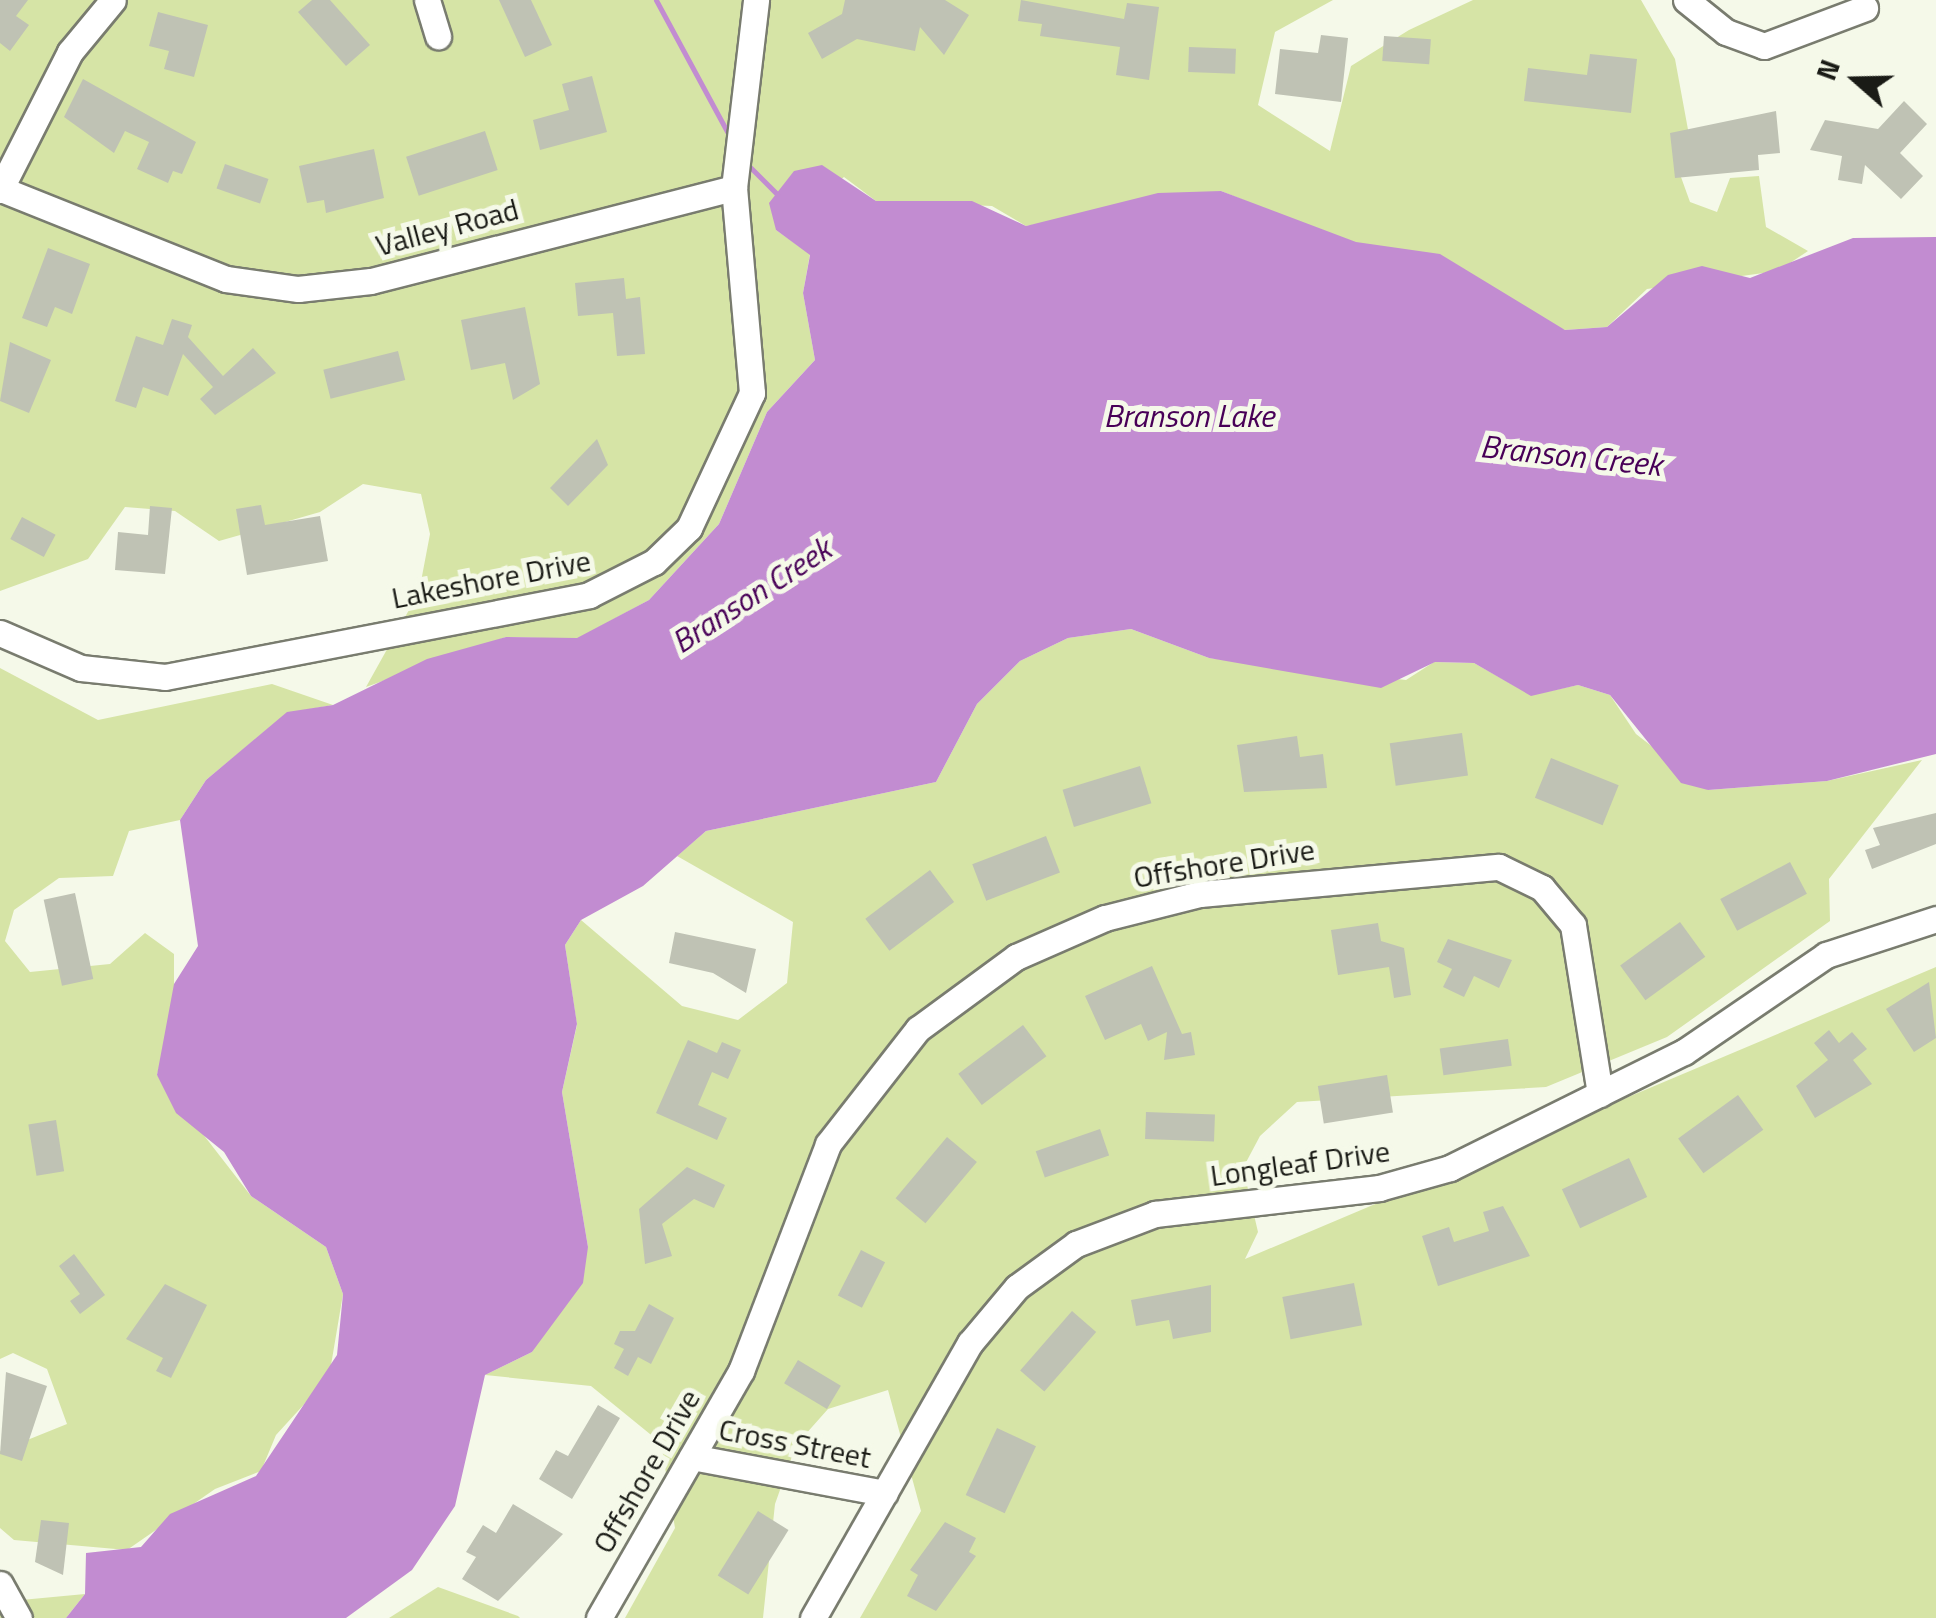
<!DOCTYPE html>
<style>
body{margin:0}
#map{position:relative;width:1936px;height:1618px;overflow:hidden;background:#f5f9e9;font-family:"Titillium Web",sans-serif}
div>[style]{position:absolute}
.green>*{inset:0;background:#d6e4a6}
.water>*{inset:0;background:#c28cd1}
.stream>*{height:5px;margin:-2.5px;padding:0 2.5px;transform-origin:2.5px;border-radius:2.5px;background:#c28cd1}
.building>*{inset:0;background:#bfc2b4;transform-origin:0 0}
.roads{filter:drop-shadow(2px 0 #797c6f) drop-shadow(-2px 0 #797c6f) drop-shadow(0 2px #797c6f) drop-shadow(0 -2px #797c6f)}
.minor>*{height:25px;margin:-12.5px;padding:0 12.5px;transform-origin:12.5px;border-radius:12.5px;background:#fff}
span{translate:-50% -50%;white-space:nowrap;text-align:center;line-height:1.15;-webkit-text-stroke:10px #f5f9e9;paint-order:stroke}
.street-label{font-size:30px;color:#1a1b16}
.water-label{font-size:32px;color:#480057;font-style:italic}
.north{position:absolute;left:1806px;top:30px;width:100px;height:100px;-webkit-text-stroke:8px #f5f9e9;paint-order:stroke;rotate:290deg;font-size:28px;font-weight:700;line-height:40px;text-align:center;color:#1a1b16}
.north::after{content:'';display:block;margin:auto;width:35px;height:45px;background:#1a1b16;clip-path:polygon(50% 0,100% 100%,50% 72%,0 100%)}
</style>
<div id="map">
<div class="green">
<div style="clip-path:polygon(0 0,1333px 0,1275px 32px,1258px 105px,1330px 151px,1351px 66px,1409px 30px,1473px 0,1641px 0,1675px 59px,1689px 135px,1677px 166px,1690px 202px,1717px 212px,1730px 178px,1759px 176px,1766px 227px,1808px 251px,1778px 271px,1647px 289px,1607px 327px,1565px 330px,1221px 191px,1026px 226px,992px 206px,876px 201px,844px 177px,776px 230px,810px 254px,803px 293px,815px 360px,767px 412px,719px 524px,649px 600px,577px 639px,506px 637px,366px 687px,419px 592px,430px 534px,421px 494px,363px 484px,320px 512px,219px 541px,175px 511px,125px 507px,88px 559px,0 591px)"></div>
<div style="clip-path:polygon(1131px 629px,1209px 658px,1406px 680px,1434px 662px,1474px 663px,1531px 695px,1578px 685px,1610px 695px,1636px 734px,1708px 790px,1827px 781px,1922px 760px,1829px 879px,1830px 921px,1667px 1037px,1546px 1087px,1297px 1102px,1260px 1136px,1243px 1168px,1258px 1232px,1245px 1259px,1936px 967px,1936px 1618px,860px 1618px,921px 1511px,888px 1390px,828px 1409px,796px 1445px,775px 1504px,763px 1618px,625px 1618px,675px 1528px,661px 1443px,591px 1386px,485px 1375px,532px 1352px,588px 1247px,562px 1092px,577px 1025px,565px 945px,581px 920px,682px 1006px,738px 1020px,787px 983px,793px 922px,677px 856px,706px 831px,936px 782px,977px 704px,1020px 661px,1068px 638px)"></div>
<div style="clip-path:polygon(0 668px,98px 720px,272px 684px,333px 705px,287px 713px,206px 780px,180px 820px,129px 831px,113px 876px,59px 878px,14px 910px,5px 941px,30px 972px,110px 964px,145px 933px,174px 954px,174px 1012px,157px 1075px,251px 1196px,326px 1247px,343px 1294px,329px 1377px,276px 1435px,261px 1471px,215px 1489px,127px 1550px,14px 1540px,0 1528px,0 1451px,67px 1424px,47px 1369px,13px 1353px,0 1359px)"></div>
<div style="clip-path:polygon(438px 1587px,518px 1616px,520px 1618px,389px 1618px)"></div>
<div style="clip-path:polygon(85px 1594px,66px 1618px,0 1618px,0 1602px)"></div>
</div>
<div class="water">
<div style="clip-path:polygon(822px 165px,876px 201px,972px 201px,1026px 226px,1158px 193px,1221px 191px,1356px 242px,1440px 254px,1565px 330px,1607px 327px,1668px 275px,1702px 266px,1750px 278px,1853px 238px,1936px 237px,1936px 754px,1827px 781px,1708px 790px,1681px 783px,1610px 695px,1578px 685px,1531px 696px,1474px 663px,1435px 662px,1381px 688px,1209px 658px,1131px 629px,1068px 638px,1020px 661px,977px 704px,936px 782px,706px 831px,643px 886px,581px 920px,565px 945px,577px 1024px,562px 1092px,588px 1247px,583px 1283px,532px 1352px,485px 1375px,455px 1506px,412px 1570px,346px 1618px,66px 1618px,85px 1594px,86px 1553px,141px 1547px,170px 1514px,256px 1476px,337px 1355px,343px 1294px,326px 1247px,251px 1196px,224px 1152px,176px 1113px,157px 1075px,174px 984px,198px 946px,180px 820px,206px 780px,287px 712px,333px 705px,427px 659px,506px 637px,577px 638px,649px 600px,719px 524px,767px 412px,815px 360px,803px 293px,810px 255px,776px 230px,769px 203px,794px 171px)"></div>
</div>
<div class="stream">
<div style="left:656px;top:0;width:156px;rotate:61.6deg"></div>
<div style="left:746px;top:163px;width:44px;rotate:45deg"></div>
</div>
<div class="building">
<div style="clip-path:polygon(0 0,28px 0,16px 16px,29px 25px,10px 51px,0 43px)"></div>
<div style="clip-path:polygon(312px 0,330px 0,370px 45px,346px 66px,298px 12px)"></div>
<div style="clip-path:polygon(499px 0,531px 0,552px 45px,525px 57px)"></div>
<div style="clip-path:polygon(845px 0,945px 0,969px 15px,944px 55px,920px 27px,915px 51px,857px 39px,822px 59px,808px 33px,842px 14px)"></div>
<div style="clip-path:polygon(1021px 0,1124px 19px,1127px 3px,1159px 7px,1149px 80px,1116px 75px,1120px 47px,1040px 36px,1042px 24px,1018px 21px)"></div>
<div style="clip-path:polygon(158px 12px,208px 25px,194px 77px,164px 69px,169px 51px,149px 46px)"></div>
<div style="clip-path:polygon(1321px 35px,1348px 38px,1341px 102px,1275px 94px,1280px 49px,1318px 53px)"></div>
<div style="left:1384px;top:36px;width:47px;height:25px;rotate:4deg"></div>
<div style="left:1189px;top:47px;width:47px;height:25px;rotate:2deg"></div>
<div style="clip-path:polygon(1590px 54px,1637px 59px,1631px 113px,1524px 101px,1528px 68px,1587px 75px)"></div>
<div style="clip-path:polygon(592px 76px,607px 132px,540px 150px,533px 120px,569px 110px,562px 84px)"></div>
<div style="clip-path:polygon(83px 79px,196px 142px,182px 174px,173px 171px,168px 183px,137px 169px,149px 142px,125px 131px,114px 153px,64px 117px)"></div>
<div style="clip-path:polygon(1904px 101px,1927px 124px,1900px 153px,1923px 176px,1901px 199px,1865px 165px,1862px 184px,1838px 180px,1842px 156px,1810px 150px,1825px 120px,1878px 129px)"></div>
<div style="clip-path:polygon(1776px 111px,1780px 153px,1758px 155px,1759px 170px,1675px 178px,1670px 133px)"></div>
<div style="left:485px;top:131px;width:41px;height:83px;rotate:72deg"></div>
<div style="clip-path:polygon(374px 149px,384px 198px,326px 213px,324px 200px,307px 203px,299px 166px)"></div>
<div style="left:225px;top:164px;width:46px;height:26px;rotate:19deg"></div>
<div style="clip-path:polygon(48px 248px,90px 264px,72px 314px,55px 307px,47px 327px,22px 318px)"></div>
<div style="clip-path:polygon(624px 278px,626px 299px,640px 297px,645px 354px,617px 356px,613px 313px,578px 316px,575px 283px)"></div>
<div style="clip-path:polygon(525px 307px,540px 384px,513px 400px,505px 363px,471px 370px,461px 320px)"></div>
<div style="clip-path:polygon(172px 319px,192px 325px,188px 337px,223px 376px,253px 348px,276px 373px,215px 415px,200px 399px,213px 387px,183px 354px,168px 396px,143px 387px,136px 408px,115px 401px,136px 336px,163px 345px)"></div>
<div style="clip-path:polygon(10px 342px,51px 360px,29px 413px,0 401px)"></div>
<div style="left:398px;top:351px;width:30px;height:77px;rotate:76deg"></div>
<div style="clip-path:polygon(597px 439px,608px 465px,568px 506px,550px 488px)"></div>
<div style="clip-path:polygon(261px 505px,265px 525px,320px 516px,328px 561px,247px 575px,236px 509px)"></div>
<div style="clip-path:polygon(150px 506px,172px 508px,165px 574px,115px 570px,118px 532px,148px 535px)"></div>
<div style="left:22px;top:517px;width:38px;height:25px;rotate:28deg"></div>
<div style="left:1462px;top:733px;width:43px;height:73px;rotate:82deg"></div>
<div style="clip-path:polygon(1297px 736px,1300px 757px,1323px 754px,1327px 788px,1244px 792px,1237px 745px)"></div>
<div style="left:1551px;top:758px;width:73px;height:43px;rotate:22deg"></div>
<div style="left:1140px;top:766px;width:39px;height:81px;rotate:73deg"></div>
<div style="clip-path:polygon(1936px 813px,1936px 844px,1872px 869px,1865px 850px,1880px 845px,1873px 828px)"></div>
<div style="left:1046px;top:836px;width:39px;height:79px;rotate:69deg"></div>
<div style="left:1790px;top:862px;width:36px;height:79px;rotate:62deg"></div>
<div style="left:930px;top:870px;width:40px;height:81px;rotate:53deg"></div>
<div style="left:75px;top:893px;width:88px;height:32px;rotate:78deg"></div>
<div style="left:1680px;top:922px;width:43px;height:74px;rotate:54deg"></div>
<div style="clip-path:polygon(1378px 923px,1381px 941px,1404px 948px,1411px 995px,1394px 998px,1389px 967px,1338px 975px,1331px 930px)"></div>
<div style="clip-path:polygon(675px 932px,756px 949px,746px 993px,713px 973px,669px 963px)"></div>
<div style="clip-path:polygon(1448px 939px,1512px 960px,1499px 988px,1474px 976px,1464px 997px,1443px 987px,1452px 969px,1437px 962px)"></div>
<div style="clip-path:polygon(1152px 966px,1182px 1034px,1191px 1032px,1195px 1055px,1164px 1060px,1167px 1032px,1148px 1041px,1141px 1024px,1105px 1040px,1085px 996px)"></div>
<div style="clip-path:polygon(1929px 982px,1936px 1038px,1914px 1052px,1886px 1009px)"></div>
<div style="left:1023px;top:1025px;width:39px;height:81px;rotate:53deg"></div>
<div style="clip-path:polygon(1829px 1030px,1839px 1043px,1852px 1032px,1867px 1049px,1853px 1060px,1872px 1084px,1815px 1118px,1796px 1086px,1828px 1060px,1814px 1043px)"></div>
<div style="left:1508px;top:1039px;width:27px;height:69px;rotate:82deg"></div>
<div style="clip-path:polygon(688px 1040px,717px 1053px,722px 1042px,741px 1050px,728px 1079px,712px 1072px,698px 1105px,727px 1118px,717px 1140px,656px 1113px)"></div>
<div style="left:1387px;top:1075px;width:38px;height:70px;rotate:81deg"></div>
<div style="left:1738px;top:1095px;width:43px;height:74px;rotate:54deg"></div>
<div style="left:1146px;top:1112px;width:69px;height:27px;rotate:2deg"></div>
<div style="left:56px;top:1120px;width:52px;height:28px;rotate:81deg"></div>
<div style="left:1100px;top:1129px;width:28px;height:68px;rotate:71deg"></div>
<div style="left:947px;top:1137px;width:39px;height:80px;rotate:40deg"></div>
<div style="left:1629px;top:1158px;width:43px;height:74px;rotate:65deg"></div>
<div style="clip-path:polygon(687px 1167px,725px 1185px,714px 1208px,694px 1199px,662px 1224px,672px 1256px,645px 1264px,639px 1209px)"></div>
<div style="clip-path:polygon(1503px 1206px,1530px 1256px,1438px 1286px,1422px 1236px,1449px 1227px,1454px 1242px,1489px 1231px,1483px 1212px)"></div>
<div style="left:861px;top:1250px;width:27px;height:51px;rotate:27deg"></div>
<div style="clip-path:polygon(74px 1254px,105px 1295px,80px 1314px,70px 1301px,80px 1294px,59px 1266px)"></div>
<div style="left:1354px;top:1283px;width:43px;height:73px;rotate:79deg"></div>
<div style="clip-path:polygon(165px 1284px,207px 1305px,171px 1378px,156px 1371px,163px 1358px,126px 1339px)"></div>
<div style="clip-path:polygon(1211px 1285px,1211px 1332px,1173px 1339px,1169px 1320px,1136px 1326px,1131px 1300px)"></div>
<div style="clip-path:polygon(649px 1304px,674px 1318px,651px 1364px,638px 1357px,628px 1376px,614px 1368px,624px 1349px,614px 1344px,620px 1331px,635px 1331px)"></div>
<div style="left:1072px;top:1311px;width:32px;height:79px;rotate:41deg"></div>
<div style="left:798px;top:1360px;width:50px;height:27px;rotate:31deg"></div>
<div style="clip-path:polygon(6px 1372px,47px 1386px,22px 1461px,0 1454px)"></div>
<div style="clip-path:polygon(598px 1405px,620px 1418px,572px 1499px,539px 1479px,556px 1450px,568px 1456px)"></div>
<div style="left:997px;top:1428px;width:43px;height:74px;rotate:25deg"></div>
<div style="clip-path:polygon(513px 1504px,563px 1534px,498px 1601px,462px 1579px,476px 1557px,466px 1552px,483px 1525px,496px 1533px)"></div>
<div style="left:758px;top:1511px;width:36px;height:76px;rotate:32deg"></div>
<div style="clip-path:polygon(41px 1520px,69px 1523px,63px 1575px,35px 1562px)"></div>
<div style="clip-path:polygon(945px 1522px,976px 1538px,969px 1552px,976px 1556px,936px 1611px,907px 1596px,918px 1575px,910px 1570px)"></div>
</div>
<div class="roads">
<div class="minor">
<div style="left:427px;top:0;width:38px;rotate:73deg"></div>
<div style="left:1686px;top:0;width:51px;rotate:38.7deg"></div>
<div style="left:1726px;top:32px;width:40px;rotate:20.2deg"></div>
<div style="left:1764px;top:46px;width:108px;rotate:-20.6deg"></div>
<div style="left:1px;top:189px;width:242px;rotate:21.8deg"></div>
<div style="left:226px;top:279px;width:73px;rotate:7.9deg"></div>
<div style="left:298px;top:289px;width:73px;rotate:-6.3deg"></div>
<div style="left:371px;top:281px;width:375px;rotate:-14.4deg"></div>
<div style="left:0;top:190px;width:155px;rotate:-63.1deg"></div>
<div style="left:70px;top:52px;width:67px;rotate:-50.4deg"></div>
<div style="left:0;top:633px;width:88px;rotate:23.4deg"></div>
<div style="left:81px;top:668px;width:84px;rotate:6.1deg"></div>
<div style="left:165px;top:677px;width:432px;rotate:-10.9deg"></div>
<div style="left:589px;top:595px;width:73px;rotate:-26.9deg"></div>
<div style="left:654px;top:562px;width:49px;rotate:-44.2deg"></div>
<div style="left:689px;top:528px;width:149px;rotate:-65deg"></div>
<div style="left:752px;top:393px;width:206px;rotate:-95deg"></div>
<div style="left:734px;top:188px;width:189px;rotate:-83.3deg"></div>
<div style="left:692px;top:1457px;width:196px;rotate:10.6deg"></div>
<div style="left:0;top:1584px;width:39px;rotate:61deg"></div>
<div style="left:599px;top:1618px;width:285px;rotate:-60.1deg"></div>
<div style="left:741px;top:1371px;width:243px;rotate:-69deg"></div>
<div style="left:828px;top:1144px;width:146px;rotate:-52deg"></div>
<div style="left:918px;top:1029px;width:122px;rotate:-36.3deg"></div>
<div style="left:1016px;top:957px;width:97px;rotate:-23.7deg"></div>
<div style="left:1105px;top:918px;width:98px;rotate:-14.2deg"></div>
<div style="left:1200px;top:894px;width:300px;rotate:-5.2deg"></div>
<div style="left:1499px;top:867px;width:48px;rotate:26deg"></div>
<div style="left:1542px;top:888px;width:48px;rotate:50deg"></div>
<div style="left:1573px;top:925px;width:171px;rotate:80.9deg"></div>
<div style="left:813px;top:1618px;width:317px;rotate:-60.3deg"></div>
<div style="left:970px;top:1343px;width:73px;rotate:-50deg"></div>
<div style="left:1017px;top:1287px;width:73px;rotate:-36.1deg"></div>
<div style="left:1076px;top:1244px;width:85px;rotate:-20.8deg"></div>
<div style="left:1155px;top:1214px;width:226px;rotate:-6.6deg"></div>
<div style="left:1379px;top:1188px;width:74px;rotate:-15.7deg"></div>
<div style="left:1450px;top:1168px;width:261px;rotate:-26.4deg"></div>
<div style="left:1684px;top:1052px;width:172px;rotate:-34.3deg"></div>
<div style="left:1826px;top:955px;width:116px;rotate:-18.1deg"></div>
</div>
</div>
<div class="street-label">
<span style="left:447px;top:227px;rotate:-15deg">Valley Road</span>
<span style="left:491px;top:579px;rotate:-11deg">Lakeshore Drive</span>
<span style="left:1224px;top:863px;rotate:-9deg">Offshore Drive</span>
<span style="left:1300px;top:1163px;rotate:-8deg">Longleaf Drive</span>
<span style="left:795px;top:1443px;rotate:11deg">Cross Street</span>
<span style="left:646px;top:1471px;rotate:-60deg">Offshore Drive</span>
</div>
<div class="water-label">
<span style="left:1189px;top:415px">Branson Lake</span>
<span style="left:1571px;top:455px;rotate:6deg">Branson Creek</span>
<span style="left:751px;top:595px;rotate:-33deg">Branson Creek</span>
</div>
<div class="north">N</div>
</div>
